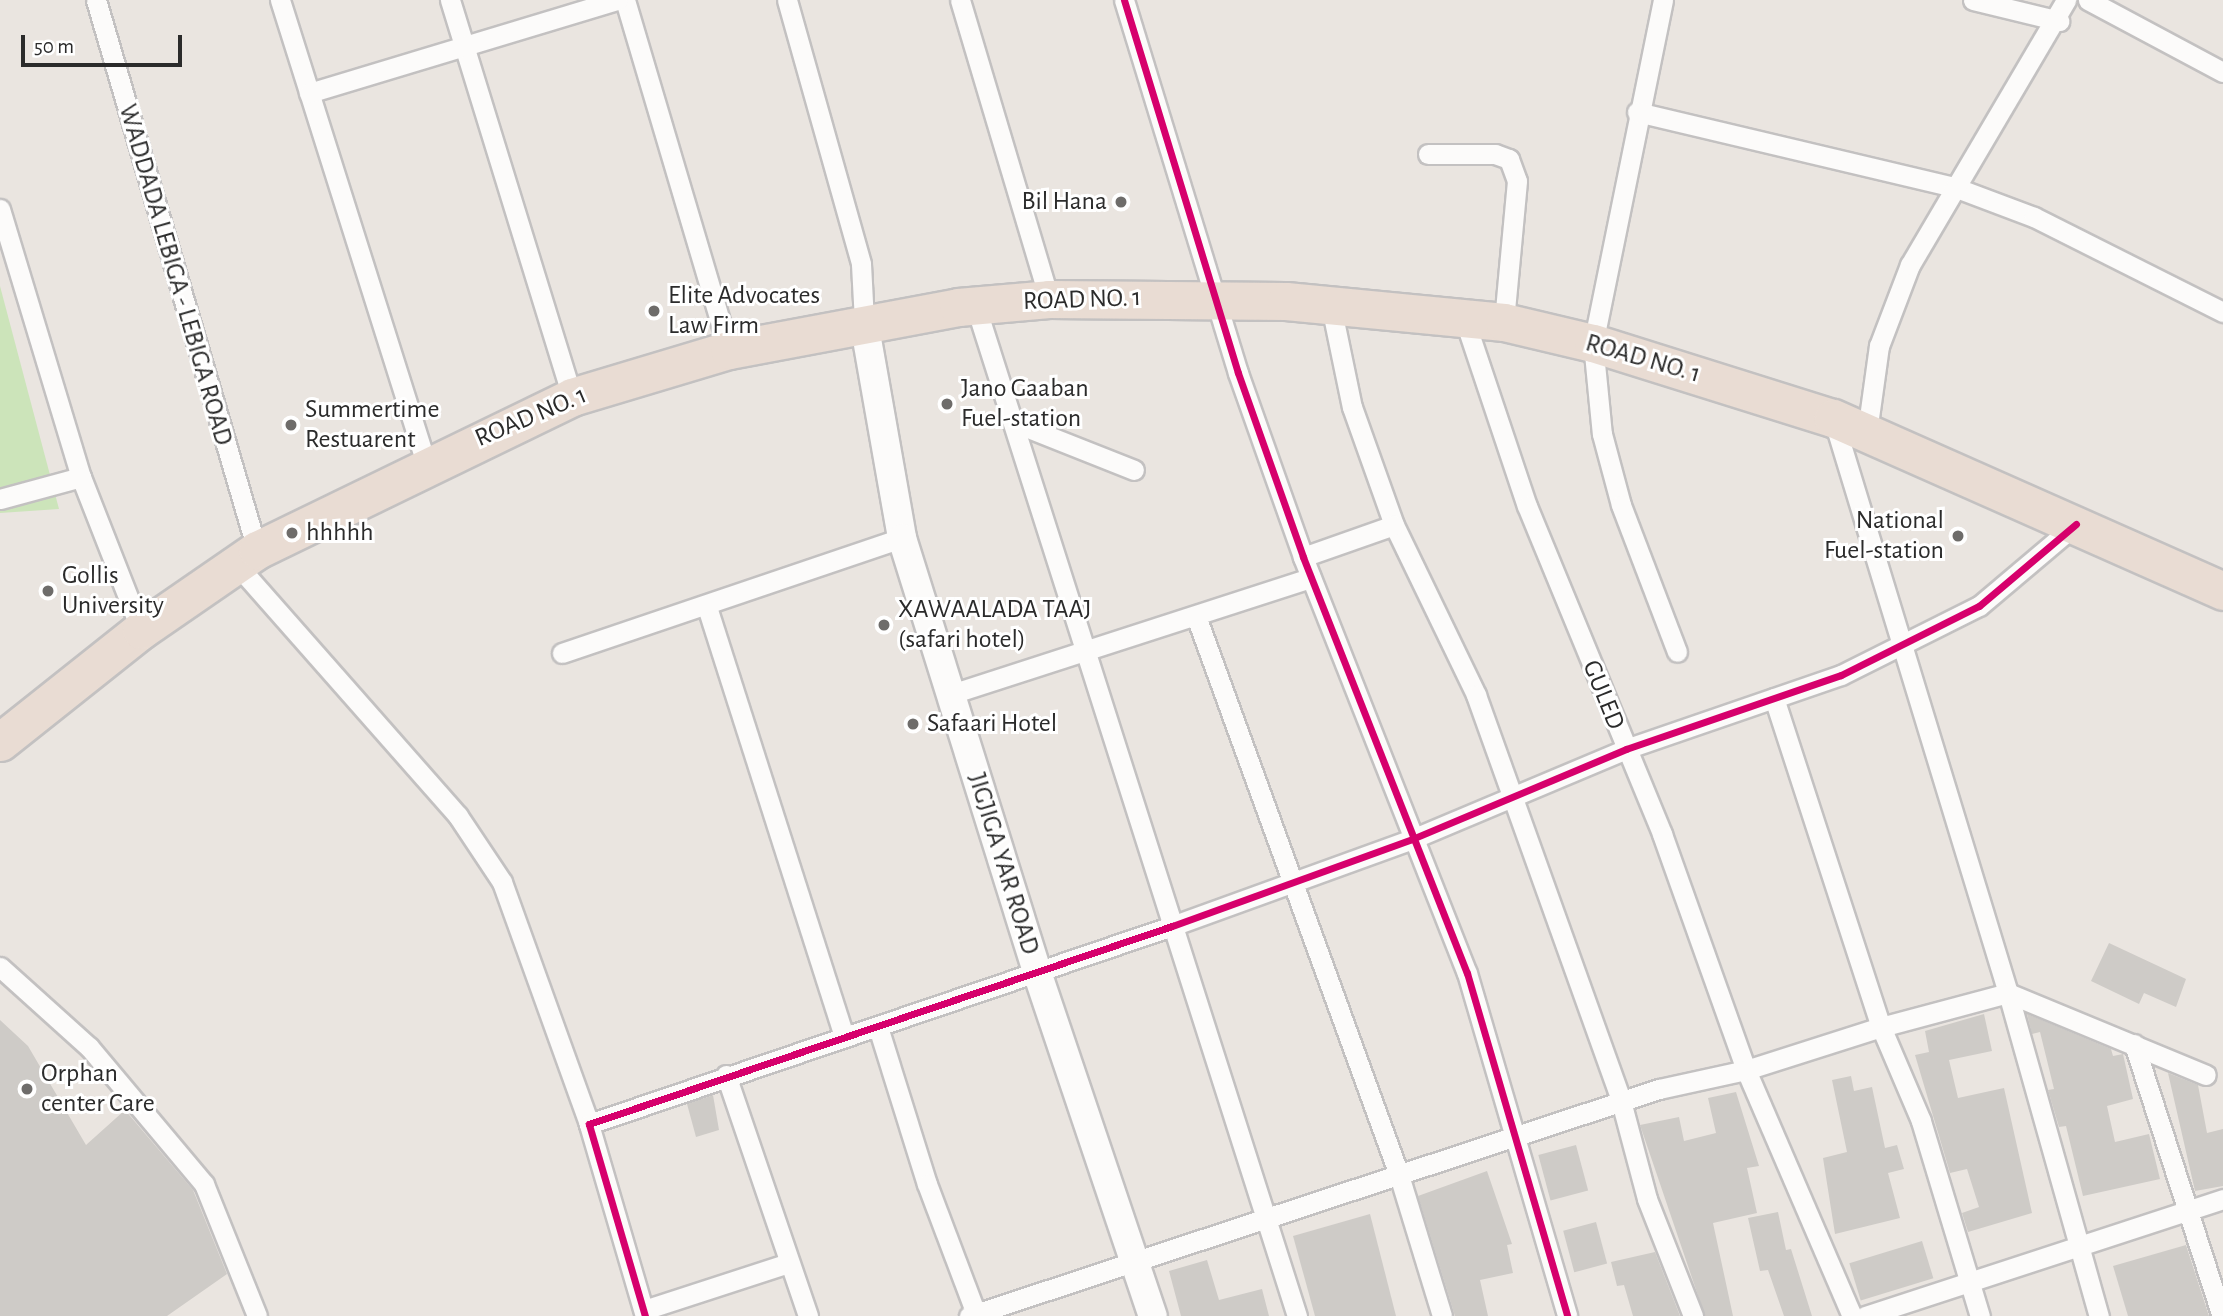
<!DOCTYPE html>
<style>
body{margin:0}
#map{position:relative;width:2223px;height:1316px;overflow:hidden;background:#eae5e0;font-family:"Alegreya Sans",sans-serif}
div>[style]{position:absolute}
.green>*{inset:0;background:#cce4ba}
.building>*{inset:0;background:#cecbc7;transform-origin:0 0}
.roads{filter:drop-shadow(2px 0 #c3c1c1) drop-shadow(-2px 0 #c3c1c1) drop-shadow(0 2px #c3c1c1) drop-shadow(0 -2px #c3c1c1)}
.street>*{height:19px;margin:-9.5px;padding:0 9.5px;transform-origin:9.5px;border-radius:9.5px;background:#fcfbfa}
.secondary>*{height:28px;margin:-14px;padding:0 14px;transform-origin:14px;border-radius:14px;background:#fcfbfa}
.highway>*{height:37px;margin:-18.5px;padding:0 18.5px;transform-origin:18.5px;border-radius:18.5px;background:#e9dcd3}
.cycleway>*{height:7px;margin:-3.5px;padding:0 3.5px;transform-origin:3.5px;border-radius:3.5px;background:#d6006c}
.dots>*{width:19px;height:19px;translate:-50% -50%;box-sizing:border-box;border:4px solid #fff;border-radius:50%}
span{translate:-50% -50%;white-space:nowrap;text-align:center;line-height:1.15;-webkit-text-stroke:6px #fff;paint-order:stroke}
.poi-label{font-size:26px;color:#2b2b2b}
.right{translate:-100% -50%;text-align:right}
.left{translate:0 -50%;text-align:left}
.street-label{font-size:26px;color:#2b2b2b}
.scale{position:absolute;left:21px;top:35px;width:161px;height:32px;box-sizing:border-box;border:4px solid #2b2b2b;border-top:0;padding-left:9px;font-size:21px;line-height:24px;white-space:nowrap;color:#2b2b2b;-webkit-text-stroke:5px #fff;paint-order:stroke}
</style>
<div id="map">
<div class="green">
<div style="clip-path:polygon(0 286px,59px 509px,0 513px)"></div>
</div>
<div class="building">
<div style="clip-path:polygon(2109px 943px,2186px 979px,2176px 1007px,2144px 993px,2139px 1004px,2091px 981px)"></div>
<div style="clip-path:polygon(1984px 1014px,1992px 1051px,1949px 1060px,1958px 1098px,2004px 1088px,2032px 1213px,1968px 1232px,1962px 1213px,1979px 1207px,1967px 1169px,1950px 1173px,1915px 1055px,1929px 1052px,1925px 1031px)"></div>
<div style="clip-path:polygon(2027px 1014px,2111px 1049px,2113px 1056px,2123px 1054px,2133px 1099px,2107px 1106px,2115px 1142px,2149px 1134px,2160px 1179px,2083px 1196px,2066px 1126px,2059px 1127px,2048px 1090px,2054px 1089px,2040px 1032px,2032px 1034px)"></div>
<div style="clip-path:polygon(0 1020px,28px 1046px,86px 1145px,125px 1110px,193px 1190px,227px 1274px,167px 1316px,0 1316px)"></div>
<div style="clip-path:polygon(2168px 1073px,2198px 1085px,2207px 1133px,2223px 1129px,2223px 1186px,2195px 1191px)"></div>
<div style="clip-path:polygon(1851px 1076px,1854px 1091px,1872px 1087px,1885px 1148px,1897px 1145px,1904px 1169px,1888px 1173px,1900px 1218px,1835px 1234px,1823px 1158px,1847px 1152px,1832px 1080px)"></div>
<div style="clip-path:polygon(1736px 1092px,1759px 1166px,1747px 1168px,1757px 1213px,1713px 1223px,1733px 1316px,1705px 1316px,1640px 1125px,1679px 1117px,1684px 1141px,1716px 1133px,1708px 1098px)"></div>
<div style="clip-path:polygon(713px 1095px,719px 1130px,696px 1137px,687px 1104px)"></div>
<div style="left:1576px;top:1145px;width:47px;height:39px;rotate:75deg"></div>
<div style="clip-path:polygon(1487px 1171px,1512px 1244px,1507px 1245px,1513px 1273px,1480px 1280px,1488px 1316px,1455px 1316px,1418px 1196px)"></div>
<div style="clip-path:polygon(1778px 1212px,1786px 1250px,1791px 1249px,1812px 1316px,1784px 1316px,1768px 1270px,1760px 1271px,1748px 1218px)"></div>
<div style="clip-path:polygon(1370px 1214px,1396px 1316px,1315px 1316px,1293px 1236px)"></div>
<div style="left:1596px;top:1222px;width:43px;height:34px;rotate:75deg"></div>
<div style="left:1922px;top:1241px;width:39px;height:76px;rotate:73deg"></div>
<div style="clip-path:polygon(2186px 1245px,2209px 1316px,2128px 1316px,2113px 1266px)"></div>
<div style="clip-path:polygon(1655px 1252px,1680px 1316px,1633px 1316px,1624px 1285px,1617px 1286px,1611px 1262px)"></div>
<div style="clip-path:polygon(1207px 1260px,1219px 1300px,1262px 1289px,1269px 1316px,1181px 1316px,1169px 1271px)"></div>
</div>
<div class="roads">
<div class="street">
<div style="left:96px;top:0;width:573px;rotate:73.68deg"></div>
<div style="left:280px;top:0;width:485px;rotate:72.5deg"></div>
<div style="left:450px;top:0;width:415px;rotate:72.9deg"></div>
<div style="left:625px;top:0;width:365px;rotate:73.5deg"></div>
<div style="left:787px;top:0;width:274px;rotate:74.3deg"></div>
<div style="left:861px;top:264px;width:58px;rotate:87deg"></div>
<div style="left:960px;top:0;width:312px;rotate:73.4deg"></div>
<div style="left:1124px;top:0;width:390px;rotate:73deg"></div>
<div style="left:1238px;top:373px;width:195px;rotate:70.5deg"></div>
<div style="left:1303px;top:557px;width:447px;rotate:68.5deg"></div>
<div style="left:1467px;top:973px;width:357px;rotate:73.7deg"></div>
<div style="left:1663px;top:0;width:350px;rotate:101.5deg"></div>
<div style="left:1593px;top:343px;width:91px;rotate:84.4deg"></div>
<div style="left:1602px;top:434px;width:73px;rotate:75deg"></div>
<div style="left:1621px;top:505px;width:157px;rotate:69.1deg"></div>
<div style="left:1973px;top:0;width:89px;rotate:13.7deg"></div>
<div style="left:2088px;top:0;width:153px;rotate:28.1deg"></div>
<div style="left:309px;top:93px;width:322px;rotate:-16.8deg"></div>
<div style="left:1637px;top:112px;width:326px;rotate:13.3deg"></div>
<div style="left:1954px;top:187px;width:85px;rotate:20.6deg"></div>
<div style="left:2034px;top:217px;width:212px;rotate:26.7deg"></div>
<div style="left:1428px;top:154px;width:67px"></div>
<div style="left:1495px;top:154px;width:15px;rotate:20deg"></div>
<div style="left:1509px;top:159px;width:23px;rotate:70deg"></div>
<div style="left:1517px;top:181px;width:142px;rotate:95.3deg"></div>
<div style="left:0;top:209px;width:280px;rotate:73.2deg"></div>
<div style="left:81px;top:477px;width:164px;rotate:68.6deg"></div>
<div style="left:975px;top:304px;width:1062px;rotate:72.35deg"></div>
<div style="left:1331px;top:306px;width:103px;rotate:78.3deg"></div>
<div style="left:1352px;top:407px;width:125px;rotate:70.4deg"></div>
<div style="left:1394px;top:525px;width:189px;rotate:64.2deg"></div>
<div style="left:1476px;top:695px;width:431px;rotate:70.3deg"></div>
<div style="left:1621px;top:1101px;width:101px;rotate:75.1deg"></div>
<div style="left:1647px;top:1199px;width:126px;rotate:68.5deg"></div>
<div style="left:1464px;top:318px;width:198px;rotate:71.5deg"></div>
<div style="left:1527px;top:506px;width:355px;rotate:67.6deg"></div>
<div style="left:1662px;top:834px;width:251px;rotate:70.4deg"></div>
<div style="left:1746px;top:1070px;width:268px;rotate:66.7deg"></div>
<div style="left:1833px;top:418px;width:601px;rotate:73.07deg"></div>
<div style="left:2008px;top:993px;width:336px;rotate:74.3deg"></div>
<div style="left:1013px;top:422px;width:130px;rotate:21.6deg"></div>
<div style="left:1867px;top:432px;width:87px;rotate:-82.1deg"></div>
<div style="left:1879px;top:346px;width:87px;rotate:-69.1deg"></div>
<div style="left:1910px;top:265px;width:308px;rotate:-59.5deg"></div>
<div style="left:0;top:499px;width:84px;rotate:-15.2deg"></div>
<div style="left:1303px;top:557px;width:96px;rotate:-19.4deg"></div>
<div style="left:237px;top:565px;width:334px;rotate:48.6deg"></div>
<div style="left:458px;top:816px;width:79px;rotate:56.3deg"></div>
<div style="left:502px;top:882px;width:257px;rotate:70.2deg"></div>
<div style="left:707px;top:607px;width:450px;rotate:72.3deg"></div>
<div style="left:1196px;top:616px;width:595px;rotate:70.04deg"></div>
<div style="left:1399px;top:1175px;width:147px;rotate:73deg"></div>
<div style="left:562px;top:653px;width:359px;rotate:-18.7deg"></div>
<div style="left:951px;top:694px;width:378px;rotate:-17.9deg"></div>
<div style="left:1774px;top:698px;width:346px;rotate:72deg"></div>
<div style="left:1881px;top:1027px;width:131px;rotate:-15deg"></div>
<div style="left:2008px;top:993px;width:214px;rotate:22.5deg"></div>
<div style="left:0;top:967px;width:120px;rotate:42deg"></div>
<div style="left:89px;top:1047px;width:179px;rotate:50deg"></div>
<div style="left:204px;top:1184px;width:142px;rotate:68.1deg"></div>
<div style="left:878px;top:1027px;width:164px;rotate:72.7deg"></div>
<div style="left:927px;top:1184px;width:141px;rotate:69.3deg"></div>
<div style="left:2134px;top:1044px;width:286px;rotate:72.1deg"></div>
<div style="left:726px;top:1075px;width:255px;rotate:71.2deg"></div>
<div style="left:644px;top:1310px;width:152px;rotate:-18deg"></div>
<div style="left:645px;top:1316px;width:200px;rotate:-106.3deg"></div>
<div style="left:589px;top:1124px;width:616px;rotate:-18.76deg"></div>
<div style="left:1172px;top:926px;width:255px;rotate:-19.9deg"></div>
<div style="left:1412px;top:839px;width:232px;rotate:-22.8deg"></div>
<div style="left:1626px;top:749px;width:227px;rotate:-19deg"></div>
<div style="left:1841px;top:675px;width:154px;rotate:-26.6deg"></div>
<div style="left:1979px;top:606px;width:127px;rotate:-40.2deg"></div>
<div style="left:969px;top:1316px;width:726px;rotate:-18.21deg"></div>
<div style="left:1659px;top:1089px;width:89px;rotate:-12.3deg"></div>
<div style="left:1746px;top:1070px;width:142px;rotate:-17.7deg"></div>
<div style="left:1881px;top:1027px;width:102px;rotate:66.9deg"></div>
<div style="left:1921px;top:1121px;width:204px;rotate:73.2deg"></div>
<div style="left:1865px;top:1316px;width:377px;rotate:-18.1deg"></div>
</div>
<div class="secondary">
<div style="left:864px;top:322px;width:219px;rotate:80deg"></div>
<div style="left:902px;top:538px;width:451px;rotate:72.7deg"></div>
<div style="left:1036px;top:969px;width:366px;rotate:71.4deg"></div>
</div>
<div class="highway">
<div style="left:0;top:742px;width:180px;rotate:-38.5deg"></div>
<div style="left:141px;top:630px;width:141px;rotate:-34.6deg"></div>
<div style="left:257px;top:550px;width:350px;rotate:-25.9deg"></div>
<div style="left:572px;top:397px;width:164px;rotate:-16.7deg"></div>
<div style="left:729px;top:350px;width:233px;rotate:-10.6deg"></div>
<div style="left:958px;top:307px;width:91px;rotate:-5deg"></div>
<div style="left:1049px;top:299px;width:237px;rotate:0.5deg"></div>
<div style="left:1286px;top:301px;width:219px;rotate:5.5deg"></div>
<div style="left:1504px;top:322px;width:91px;rotate:13.3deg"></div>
<div style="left:1593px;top:343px;width:251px;rotate:17.4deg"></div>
<div style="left:1833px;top:418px;width:427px;rotate:23.9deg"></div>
</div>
</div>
<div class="cycleway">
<div style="left:1124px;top:0;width:390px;rotate:73deg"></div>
<div style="left:1238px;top:373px;width:195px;rotate:70.5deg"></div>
<div style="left:1303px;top:557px;width:447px;rotate:68.5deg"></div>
<div style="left:1467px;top:973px;width:357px;rotate:73.7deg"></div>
<div style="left:645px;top:1316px;width:200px;rotate:-106.3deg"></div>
<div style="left:589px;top:1124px;width:616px;rotate:-18.76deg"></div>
<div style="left:1172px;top:926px;width:255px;rotate:-19.9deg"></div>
<div style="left:1412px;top:839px;width:232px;rotate:-22.8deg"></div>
<div style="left:1626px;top:749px;width:227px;rotate:-19deg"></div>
<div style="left:1841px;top:675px;width:154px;rotate:-26.6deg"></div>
<div style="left:1979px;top:606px;width:127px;rotate:-40.2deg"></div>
</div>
<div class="dots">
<div style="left:1121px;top:202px;background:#6e6c6a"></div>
<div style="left:654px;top:311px;background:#6e6c6a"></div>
<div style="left:947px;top:404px;background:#6e6c6a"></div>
<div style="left:291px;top:425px;background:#6e6c6a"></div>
<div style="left:292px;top:533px;background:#6e6c6a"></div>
<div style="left:1958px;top:536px;background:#6e6c6a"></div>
<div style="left:48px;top:591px;background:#6e6c6a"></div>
<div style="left:884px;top:625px;background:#6e6c6a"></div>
<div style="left:913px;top:724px;background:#6e6c6a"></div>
<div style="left:27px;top:1089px;background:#6e6c6a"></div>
</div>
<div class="poi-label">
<span class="right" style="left:1107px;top:202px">Bil Hana</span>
<span class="left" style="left:668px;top:311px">Elite Advocates<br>Law Firm</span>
<span class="left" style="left:961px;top:404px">Jano Gaaban<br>Fuel-station</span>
<span class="left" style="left:305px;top:425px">Summertime<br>Restuarent</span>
<span class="right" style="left:1944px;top:536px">National<br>Fuel-station</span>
<span class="left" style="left:306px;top:533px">hhhhh</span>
<span class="left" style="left:62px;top:591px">Gollis<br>University</span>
<span class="left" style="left:898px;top:625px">XAWAALADA TAAJ<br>(safari hotel)</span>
<span class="left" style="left:927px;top:724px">Safaari Hotel</span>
<span class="left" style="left:41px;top:1089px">Orphan<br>center Care</span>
</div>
<div class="street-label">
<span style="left:175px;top:275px;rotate:74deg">WADDADA LEBIGA - LEBIGA ROAD</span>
<span style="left:1082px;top:300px;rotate:-2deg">ROAD NO. 1</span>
<span style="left:1643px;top:359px;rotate:16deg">ROAD NO. 1</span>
<span style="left:531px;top:417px;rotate:-23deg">ROAD NO. 1</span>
<span style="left:1603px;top:695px;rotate:68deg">GULED</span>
<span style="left:1003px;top:864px;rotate:73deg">JIGJIGA YAR ROAD</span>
</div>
<div class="scale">50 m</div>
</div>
